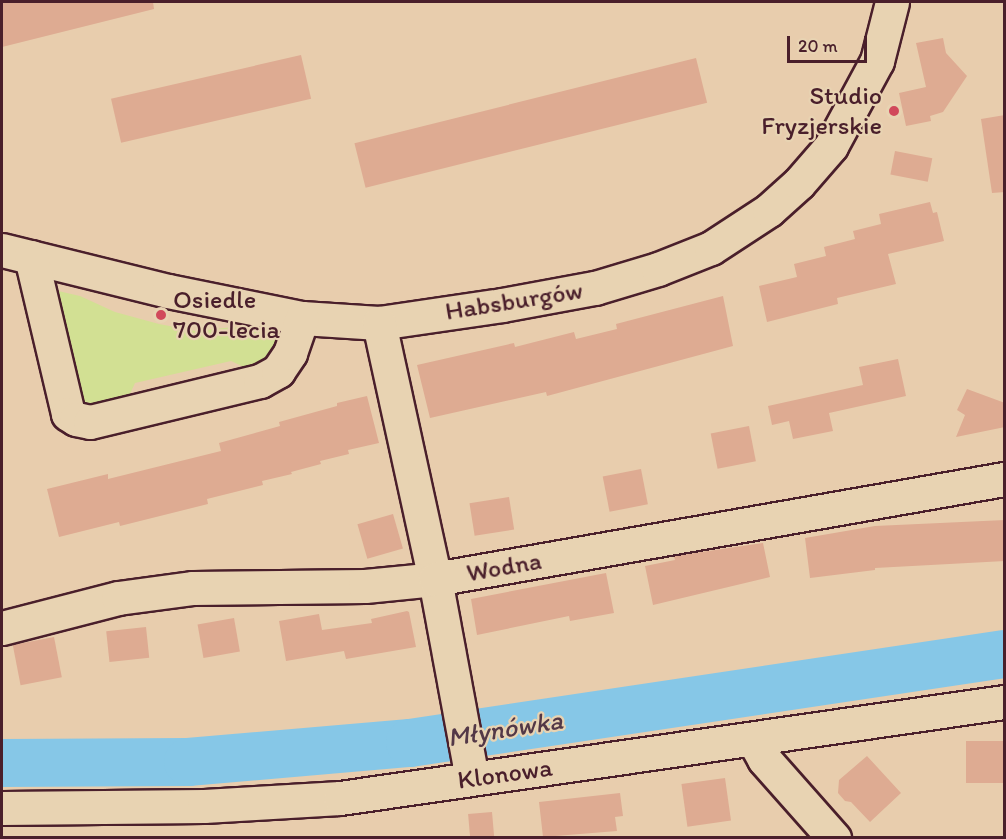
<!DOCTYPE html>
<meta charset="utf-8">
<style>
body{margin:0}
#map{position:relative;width:1006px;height:839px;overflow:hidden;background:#e8cdad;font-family:Itim,sans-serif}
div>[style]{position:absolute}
.green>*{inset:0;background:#d2e093}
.river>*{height:48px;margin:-24px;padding:0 24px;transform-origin:24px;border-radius:24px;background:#86c7e7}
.building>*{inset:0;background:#deab92;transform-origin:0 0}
.roads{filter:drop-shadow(2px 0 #4a1f2b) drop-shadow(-2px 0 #4a1f2b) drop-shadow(0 2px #4a1f2b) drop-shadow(0 -2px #4a1f2b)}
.minor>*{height:33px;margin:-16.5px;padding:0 16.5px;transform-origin:16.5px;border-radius:16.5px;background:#e8d3b2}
.dots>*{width:16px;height:16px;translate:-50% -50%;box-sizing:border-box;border:3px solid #e8d3b2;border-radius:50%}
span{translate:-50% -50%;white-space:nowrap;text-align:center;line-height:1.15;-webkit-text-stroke:4.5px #e8d3b2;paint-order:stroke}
.poi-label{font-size:26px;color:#4a1f2b}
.right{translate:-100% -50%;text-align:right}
.left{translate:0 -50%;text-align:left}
.street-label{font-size:26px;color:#4a1f2b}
.water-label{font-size:27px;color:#533847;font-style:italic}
.frame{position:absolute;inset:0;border:3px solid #4a1f2b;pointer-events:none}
.scale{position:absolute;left:787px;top:36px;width:80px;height:27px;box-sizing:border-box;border:3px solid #4a1f2b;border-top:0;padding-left:8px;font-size:18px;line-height:21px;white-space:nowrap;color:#4a1f2b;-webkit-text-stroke:4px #e8d3b2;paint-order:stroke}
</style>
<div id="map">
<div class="green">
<div style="clip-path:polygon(45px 288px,80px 296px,115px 312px,159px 324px,196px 331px,233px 327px,267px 332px,280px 341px,257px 373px,231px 361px,135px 383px,124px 407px,89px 403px,76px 399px)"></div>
</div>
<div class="river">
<div style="left:2px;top:763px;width:186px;rotate:-0.3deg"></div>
<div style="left:188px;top:762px;width:223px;rotate:-4.9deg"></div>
<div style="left:410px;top:743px;width:601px;rotate:-8.52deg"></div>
</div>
<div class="building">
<div style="clip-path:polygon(2px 2px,153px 2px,154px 9px,2px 47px)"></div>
<div style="clip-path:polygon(943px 38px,946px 53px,967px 76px,943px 112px,930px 116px,931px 121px,906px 126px,899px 93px,926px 87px,916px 43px)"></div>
<div style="left:301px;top:55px;width:45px;height:195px;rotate:77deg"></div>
<div style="left:696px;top:58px;width:46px;height:352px;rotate:76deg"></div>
<div style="clip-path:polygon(1005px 115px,1005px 192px,992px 193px,981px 119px)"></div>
<div style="left:895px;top:151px;width:38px;height:24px;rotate:11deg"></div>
<div style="clip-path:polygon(930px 202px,933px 213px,937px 212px,944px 241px,888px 254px,896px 284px,837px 298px,838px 304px,767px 322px,759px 286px,797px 277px,794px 264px,826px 256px,824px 247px,855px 239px,853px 231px,881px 224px,879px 214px)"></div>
<div style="clip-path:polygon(723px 296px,733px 346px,547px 396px,546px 392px,430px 418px,417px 365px,514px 343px,515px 347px,574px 332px,576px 339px,617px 329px,616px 324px)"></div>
<div style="clip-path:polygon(898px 359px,906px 396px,829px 413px,833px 431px,793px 439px,789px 421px,772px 425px,768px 406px,863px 385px,859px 367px)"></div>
<div style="clip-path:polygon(967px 389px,1005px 403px,1005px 427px,956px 437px,965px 415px,957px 410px)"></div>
<div style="clip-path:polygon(367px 396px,379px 443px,348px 450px,349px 454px,320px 461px,321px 464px,291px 472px,292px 474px,262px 481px,263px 485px,207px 499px,208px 504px,120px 526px,119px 522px,59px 537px,47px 489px,108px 474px,108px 479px,221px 451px,219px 443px,280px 426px,279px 422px,337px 406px,337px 403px)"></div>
<div style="left:749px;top:426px;width:36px;height:39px;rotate:79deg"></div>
<div style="left:641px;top:469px;width:36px;height:39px;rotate:79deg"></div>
<div style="left:509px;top:497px;width:33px;height:40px;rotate:81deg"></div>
<div style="left:393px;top:514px;width:36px;height:37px;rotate:74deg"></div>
<div style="clip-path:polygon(1005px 520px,1005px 561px,875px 568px,875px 570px,810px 578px,805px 538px,875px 526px)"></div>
<div style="clip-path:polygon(763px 543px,770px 577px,653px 605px,645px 566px,675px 560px,674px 556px)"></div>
<div style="clip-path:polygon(606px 573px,614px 613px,570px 621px,569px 616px,477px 635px,471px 599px)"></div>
<div style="clip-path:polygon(407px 611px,409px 612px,416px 647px,346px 659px,344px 651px,286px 661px,279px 621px,319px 614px,322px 630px,372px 623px,371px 619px)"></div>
<div style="left:234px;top:618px;width:34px;height:37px;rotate:80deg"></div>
<div style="left:146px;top:627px;width:31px;height:40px;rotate:84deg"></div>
<div style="left:54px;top:637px;width:41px;height:42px;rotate:79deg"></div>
<div style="left:1005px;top:741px;width:42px;height:39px;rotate:90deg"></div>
<div style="clip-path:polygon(867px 756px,901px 793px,870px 822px,851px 802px,845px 801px,838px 793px,839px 780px)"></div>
<div style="left:725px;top:778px;width:43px;height:44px;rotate:82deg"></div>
<div style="clip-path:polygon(620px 793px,623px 816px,615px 817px,617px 831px,543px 837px,539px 802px)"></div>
<div style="left:492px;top:812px;width:25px;height:24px;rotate:85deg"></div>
</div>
<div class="roads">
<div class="minor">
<div style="left:2px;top:250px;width:171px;rotate:13.9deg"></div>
<div style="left:168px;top:291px;width:137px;rotate:11.4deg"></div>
<div style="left:302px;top:318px;width:77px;rotate:3.7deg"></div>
<div style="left:379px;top:323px;width:124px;rotate:-8.3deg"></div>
<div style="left:502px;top:305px;width:95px;rotate:-10.4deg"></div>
<div style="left:595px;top:288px;width:66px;rotate:-16.8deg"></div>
<div style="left:658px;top:269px;width:57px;rotate:-21.6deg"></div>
<div style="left:711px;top:248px;width:69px;rotate:-33.2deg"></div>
<div style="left:769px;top:210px;width:40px;rotate:-42deg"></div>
<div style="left:799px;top:183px;width:49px;rotate:-49.1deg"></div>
<div style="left:831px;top:146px;width:97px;rotate:-61.6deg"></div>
<div style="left:877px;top:61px;width:61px;rotate:-75.7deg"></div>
<div style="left:31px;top:257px;width:161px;rotate:76.7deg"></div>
<div style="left:68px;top:414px;width:9px;rotate:32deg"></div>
<div style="left:76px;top:419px;width:14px;rotate:12deg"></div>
<div style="left:90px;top:422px;width:175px;rotate:-13.6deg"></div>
<div style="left:260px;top:381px;width:21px;rotate:-29deg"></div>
<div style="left:278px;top:371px;width:22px;rotate:-56deg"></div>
<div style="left:290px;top:353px;width:37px;rotate:-71deg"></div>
<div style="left:379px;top:323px;width:262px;rotate:77.7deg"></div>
<div style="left:435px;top:579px;width:202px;rotate:79.5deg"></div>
<div style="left:2px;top:628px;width:120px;rotate:-14.5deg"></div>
<div style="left:118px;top:598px;width:76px;rotate:-7.6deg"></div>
<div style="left:193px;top:588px;width:172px;rotate:-0.7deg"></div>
<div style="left:365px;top:586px;width:70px;rotate:-5.7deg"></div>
<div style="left:435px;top:579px;width:578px;rotate:-9.97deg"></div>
<div style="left:753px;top:739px;width:23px;rotate:61deg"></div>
<div style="left:764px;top:759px;width:106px;rotate:48.5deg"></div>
<div style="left:2px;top:808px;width:202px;rotate:-0.6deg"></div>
<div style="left:204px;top:806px;width:136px;rotate:-3.4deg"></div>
<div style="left:340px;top:798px;width:671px;rotate:-8.23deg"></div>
</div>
</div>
<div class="dots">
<div style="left:894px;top:111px;background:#d1495b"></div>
<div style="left:161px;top:315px;background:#d1495b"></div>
</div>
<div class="poi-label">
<span class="right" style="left:882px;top:111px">Studio<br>Fryzjerskie</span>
<span class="left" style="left:173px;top:315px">Osiedle<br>700-lecia</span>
</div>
<div class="street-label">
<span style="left:514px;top:301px;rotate:-9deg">Habsburgów</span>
<span style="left:504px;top:567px;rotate:-10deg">Wodna</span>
<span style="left:505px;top:774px;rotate:-8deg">Klonowa</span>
</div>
<div class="water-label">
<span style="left:505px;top:728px;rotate:-9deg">Młynówka</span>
</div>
<div class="frame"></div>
<div class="scale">20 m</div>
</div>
